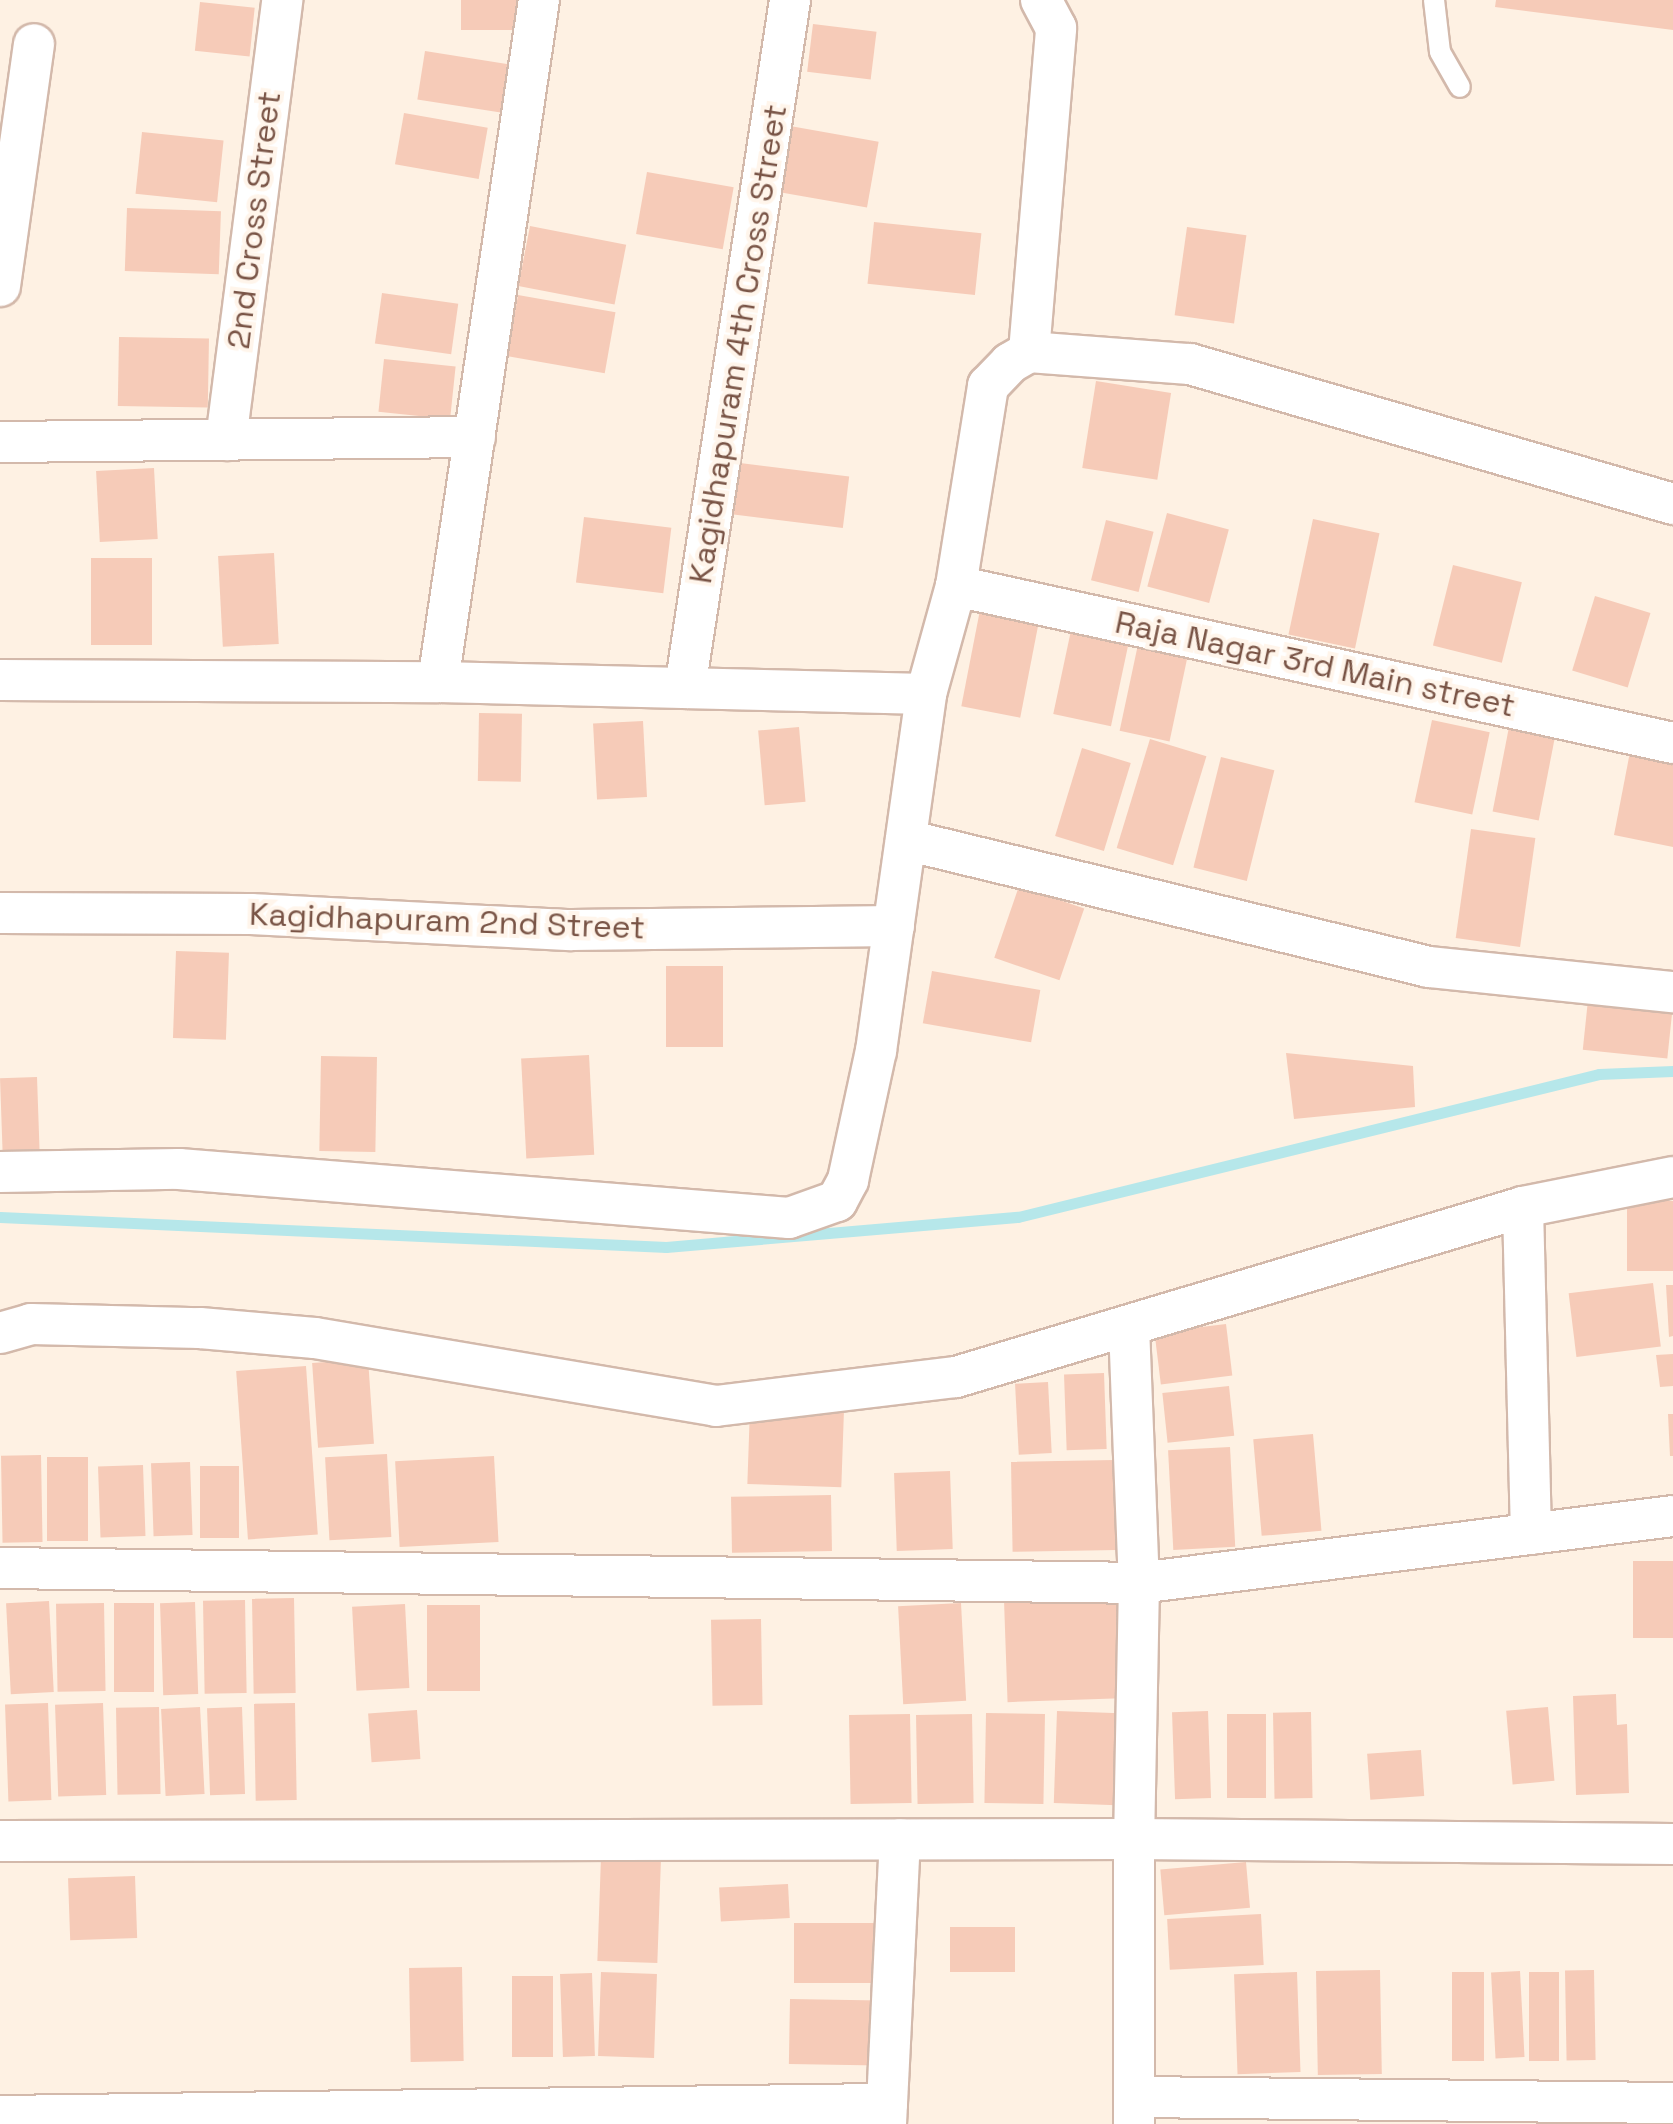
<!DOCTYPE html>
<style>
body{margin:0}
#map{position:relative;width:1673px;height:2124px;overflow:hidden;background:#fef1e3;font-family:"Space Grotesk",sans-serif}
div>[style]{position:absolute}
.stream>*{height:11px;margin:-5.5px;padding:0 5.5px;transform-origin:5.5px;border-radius:5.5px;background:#b6e7ea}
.building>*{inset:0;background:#f6cbb8;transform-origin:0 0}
.roads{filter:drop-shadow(2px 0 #d3b9ab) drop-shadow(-2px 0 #d3b9ab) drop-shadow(0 2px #d3b9ab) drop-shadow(0 -2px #d3b9ab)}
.service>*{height:20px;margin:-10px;padding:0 10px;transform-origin:10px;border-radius:10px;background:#fff}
.minor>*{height:40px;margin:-20px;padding:0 20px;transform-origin:20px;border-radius:20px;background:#fff}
span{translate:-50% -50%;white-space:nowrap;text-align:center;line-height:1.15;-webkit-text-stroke:8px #fff5eb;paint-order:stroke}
.street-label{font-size:32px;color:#795446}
</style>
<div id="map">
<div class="stream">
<div style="left:0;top:1217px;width:667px;rotate:2.58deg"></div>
<div style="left:666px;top:1247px;width:353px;rotate:-4.9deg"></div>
<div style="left:1018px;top:1217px;width:598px;rotate:-13.83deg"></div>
<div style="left:1599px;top:1074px;width:74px;rotate:-2.3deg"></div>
</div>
<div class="building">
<div style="left:461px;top:0;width:55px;height:30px"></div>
<div style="clip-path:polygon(1496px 0,1673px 0,1673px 30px,1495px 7px)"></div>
<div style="left:200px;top:2px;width:55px;height:49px;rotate:6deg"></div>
<div style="left:813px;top:24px;width:64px;height:48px;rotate:7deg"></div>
<div style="left:425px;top:51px;width:86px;height:49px;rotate:9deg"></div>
<div style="left:404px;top:113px;width:85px;height:52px;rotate:10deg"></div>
<div style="left:790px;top:126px;width:90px;height:67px;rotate:10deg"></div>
<div style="left:142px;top:132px;width:82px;height:62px;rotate:6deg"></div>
<div style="left:647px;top:172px;width:88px;height:63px;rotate:10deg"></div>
<div style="left:127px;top:208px;width:94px;height:63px;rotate:2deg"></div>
<div style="left:874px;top:222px;width:108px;height:62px;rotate:6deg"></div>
<div style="left:530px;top:226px;width:98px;height:61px;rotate:11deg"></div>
<div style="left:1187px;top:227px;width:60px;height:89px;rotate:8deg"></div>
<div style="left:382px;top:293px;width:77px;height:51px;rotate:8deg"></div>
<div style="left:518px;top:295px;width:99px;height:62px;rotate:10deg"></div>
<div style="left:119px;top:337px;width:90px;height:69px;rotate:1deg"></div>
<div style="left:384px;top:359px;width:72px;height:53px;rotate:6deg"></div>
<div style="left:1096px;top:381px;width:76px;height:88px;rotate:9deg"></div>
<div style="left:740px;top:463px;width:110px;height:52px;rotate:7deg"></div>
<div style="left:154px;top:468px;width:71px;height:58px;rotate:87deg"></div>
<div style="left:1167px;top:513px;width:64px;height:76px;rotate:15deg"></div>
<div style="left:584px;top:517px;width:88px;height:66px;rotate:7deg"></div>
<div style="left:1313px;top:519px;width:68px;height:118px;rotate:12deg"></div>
<div style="left:1106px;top:520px;width:49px;height:62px;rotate:14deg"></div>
<div style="left:274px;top:553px;width:91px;height:56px;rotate:87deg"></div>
<div style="left:91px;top:558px;width:61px;height:87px"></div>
<div style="left:1453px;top:565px;width:71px;height:83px;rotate:14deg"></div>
<div style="left:1595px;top:596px;width:58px;height:78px;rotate:17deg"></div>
<div style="left:980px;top:610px;width:60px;height:98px;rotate:11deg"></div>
<div style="left:1073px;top:621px;width:59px;height:95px;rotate:12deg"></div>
<div style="left:1140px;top:635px;width:51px;height:98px;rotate:12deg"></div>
<div style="left:479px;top:713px;width:43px;height:68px;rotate:1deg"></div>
<div style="left:1432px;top:720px;width:59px;height:84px;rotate:12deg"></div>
<div style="left:643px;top:721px;width:76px;height:50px;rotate:87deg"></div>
<div style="left:799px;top:727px;width:75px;height:41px;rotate:85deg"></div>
<div style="left:1509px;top:727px;width:47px;height:86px;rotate:11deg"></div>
<div style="left:1150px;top:739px;width:59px;height:114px;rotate:17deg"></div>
<div style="left:1082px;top:748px;width:51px;height:92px;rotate:17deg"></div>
<div style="clip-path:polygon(1630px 752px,1673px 761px,1673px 847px,1614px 835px)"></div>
<div style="left:1221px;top:757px;width:55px;height:114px;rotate:14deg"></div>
<div style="left:1471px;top:829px;width:65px;height:110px;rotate:8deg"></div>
<div style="left:1019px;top:886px;width:69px;height:76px;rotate:19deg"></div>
<div style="left:176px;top:951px;width:53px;height:87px;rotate:2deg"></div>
<div style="left:666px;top:966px;width:57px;height:81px"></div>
<div style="left:932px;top:971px;width:110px;height:53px;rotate:10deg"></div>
<div style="left:1588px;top:1000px;width:85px;height:50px;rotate:6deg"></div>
<div style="clip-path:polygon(1286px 1053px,1413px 1066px,1415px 1107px,1294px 1119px)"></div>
<div style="left:589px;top:1055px;width:100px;height:68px;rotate:87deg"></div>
<div style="left:321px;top:1056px;width:56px;height:95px;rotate:1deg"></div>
<div style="left:37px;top:1077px;width:72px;height:37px;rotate:88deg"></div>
<div style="left:1673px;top:1201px;width:70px;height:46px;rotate:90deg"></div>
<div style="left:1653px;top:1283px;width:64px;height:85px;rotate:83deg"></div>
<div style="clip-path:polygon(1666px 1285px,1673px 1285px,1673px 1336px,1669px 1337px)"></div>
<div style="left:1226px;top:1324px;width:52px;height:72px;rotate:83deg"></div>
<div style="clip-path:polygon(1673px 1354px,1673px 1386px,1660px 1387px,1656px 1355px)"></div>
<div style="left:368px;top:1359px;width:85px;height:56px;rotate:86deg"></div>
<div style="left:306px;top:1366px;width:169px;height:70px;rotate:86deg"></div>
<div style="left:1104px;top:1373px;width:76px;height:40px;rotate:88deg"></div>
<div style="left:1048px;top:1382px;width:71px;height:33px;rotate:87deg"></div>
<div style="left:1229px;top:1386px;width:50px;height:67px;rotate:84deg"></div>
<div style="left:750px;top:1408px;width:94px;height:76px;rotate:2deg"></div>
<div style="clip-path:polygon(1668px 1414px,1673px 1414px,1673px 1456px,1670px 1456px)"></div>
<div style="left:1313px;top:1434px;width:97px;height:60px;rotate:85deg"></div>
<div style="left:1230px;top:1447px;width:100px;height:62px;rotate:87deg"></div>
<div style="left:387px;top:1454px;width:83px;height:62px;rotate:87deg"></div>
<div style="left:41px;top:1455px;width:87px;height:40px;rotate:89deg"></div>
<div style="left:494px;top:1456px;width:86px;height:99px;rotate:87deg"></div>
<div style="left:88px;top:1457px;width:84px;height:41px;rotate:90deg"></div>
<div style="left:1115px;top:1460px;width:90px;height:104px;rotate:89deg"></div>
<div style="left:190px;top:1462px;width:73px;height:39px;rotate:88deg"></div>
<div style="left:143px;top:1465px;width:71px;height:45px;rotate:88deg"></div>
<div style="left:200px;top:1466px;width:39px;height:72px"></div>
<div style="left:950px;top:1471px;width:78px;height:56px;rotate:88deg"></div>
<div style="left:831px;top:1495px;width:56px;height:100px;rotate:89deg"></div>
<div style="left:1673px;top:1561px;width:77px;height:40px;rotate:90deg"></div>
<div style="left:294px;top:1598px;width:95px;height:42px;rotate:89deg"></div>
<div style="left:1125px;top:1598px;width:100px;height:121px;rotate:88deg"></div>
<div style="left:245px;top:1600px;width:93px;height:42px;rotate:89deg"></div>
<div style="left:49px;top:1601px;width:91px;height:43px;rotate:87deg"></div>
<div style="left:195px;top:1602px;width:92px;height:35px;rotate:88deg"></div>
<div style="left:104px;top:1603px;width:88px;height:48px;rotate:89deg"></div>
<div style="left:114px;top:1603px;width:40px;height:89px"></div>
<div style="left:961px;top:1603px;width:98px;height:63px;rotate:87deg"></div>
<div style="left:405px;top:1604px;width:84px;height:53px;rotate:87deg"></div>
<div style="left:480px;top:1605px;width:86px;height:53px;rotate:90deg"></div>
<div style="left:761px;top:1619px;width:86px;height:50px;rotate:89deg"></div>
<div style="clip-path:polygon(1616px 1694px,1617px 1725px,1627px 1724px,1629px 1793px,1576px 1795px,1573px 1696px)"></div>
<div style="left:48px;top:1703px;width:97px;height:43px;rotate:88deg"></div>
<div style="left:103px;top:1703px;width:92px;height:48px;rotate:88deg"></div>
<div style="left:295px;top:1703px;width:97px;height:41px;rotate:89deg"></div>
<div style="left:159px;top:1707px;width:87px;height:43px;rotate:89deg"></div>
<div style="left:200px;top:1707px;width:87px;height:39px;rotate:87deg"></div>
<div style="left:242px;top:1707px;width:87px;height:35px;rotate:88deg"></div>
<div style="left:1548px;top:1707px;width:74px;height:42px;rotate:85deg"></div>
<div style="left:417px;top:1710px;width:49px;height:49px;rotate:86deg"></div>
<div style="left:1057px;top:1711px;width:63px;height:92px;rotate:2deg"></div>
<div style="left:1208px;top:1711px;width:87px;height:36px;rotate:88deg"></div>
<div style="left:1311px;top:1712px;width:86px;height:38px;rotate:89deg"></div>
<div style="left:986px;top:1713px;width:59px;height:90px;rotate:1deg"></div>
<div style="left:910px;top:1714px;width:89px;height:61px;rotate:89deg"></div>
<div style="left:972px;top:1714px;width:89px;height:56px;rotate:89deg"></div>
<div style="left:1227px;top:1714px;width:39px;height:84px"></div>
<div style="left:1421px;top:1750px;width:46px;height:54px;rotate:86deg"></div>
<div style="left:601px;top:1857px;width:60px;height:104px;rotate:2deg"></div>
<div style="left:1246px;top:1862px;width:46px;height:86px;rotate:85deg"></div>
<div style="left:135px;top:1876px;width:62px;height:67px;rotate:88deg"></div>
<div style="left:788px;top:1884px;width:34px;height:69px;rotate:87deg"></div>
<div style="left:1261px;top:1914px;width:51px;height:94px;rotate:87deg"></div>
<div style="left:794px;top:1923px;width:90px;height:60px"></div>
<div style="left:1015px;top:1927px;width:45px;height:65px;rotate:90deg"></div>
<div style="left:462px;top:1967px;width:94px;height:53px;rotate:89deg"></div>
<div style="left:1380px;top:1970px;width:104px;height:64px;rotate:89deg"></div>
<div style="left:1594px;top:1970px;width:90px;height:29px;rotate:89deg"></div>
<div style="left:1520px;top:1971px;width:86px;height:29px;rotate:87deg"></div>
<div style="left:601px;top:1972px;width:56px;height:84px;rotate:2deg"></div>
<div style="left:1297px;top:1972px;width:100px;height:63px;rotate:88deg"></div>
<div style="left:1452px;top:1972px;width:32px;height:89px"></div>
<div style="left:1529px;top:1972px;width:30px;height:89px"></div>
<div style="left:592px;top:1973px;width:83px;height:32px;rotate:88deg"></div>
<div style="left:512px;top:1976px;width:41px;height:81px"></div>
<div style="left:790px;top:1999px;width:90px;height:65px;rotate:1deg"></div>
</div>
<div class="roads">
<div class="service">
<div style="left:1434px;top:0;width:52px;rotate:83.4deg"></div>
<div style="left:1440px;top:52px;width:40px;rotate:60.3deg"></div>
</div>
<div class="minor">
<div style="left:0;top:286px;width:244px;rotate:-82deg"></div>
<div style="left:1029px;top:352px;width:325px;rotate:-85.2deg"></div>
<div style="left:1056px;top:28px;width:32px;rotate:-118deg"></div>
<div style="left:226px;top:440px;width:444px;rotate:-82.7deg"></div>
<div style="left:0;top:442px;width:475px;rotate:-0.6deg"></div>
<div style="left:956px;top:586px;width:734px;rotate:12.35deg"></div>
<div style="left:0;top:680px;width:438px;rotate:0.3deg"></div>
<div style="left:438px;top:682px;width:488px;rotate:1.4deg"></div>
<div style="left:438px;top:682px;width:689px;rotate:-81.58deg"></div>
<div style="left:685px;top:688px;width:696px;rotate:-81.32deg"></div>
<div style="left:906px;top:840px;width:538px;rotate:13.65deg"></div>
<div style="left:1429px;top:967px;width:245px;rotate:5.9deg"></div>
<div style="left:0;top:913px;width:251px;rotate:0.2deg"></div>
<div style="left:251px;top:914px;width:321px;rotate:2.9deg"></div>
<div style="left:572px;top:930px;width:322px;rotate:-0.7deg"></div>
<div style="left:0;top:1172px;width:179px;rotate:-1deg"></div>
<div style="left:179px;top:1169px;width:612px;rotate:4.59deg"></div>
<div style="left:789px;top:1218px;width:51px;rotate:-19.5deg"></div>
<div style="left:837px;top:1201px;width:24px;rotate:-62deg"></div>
<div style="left:848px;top:1180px;width:132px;rotate:-77.8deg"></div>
<div style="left:876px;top:1051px;width:360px;rotate:-82deg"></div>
<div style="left:926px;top:694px;width:112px;rotate:-74.5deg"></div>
<div style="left:956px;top:586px;width:203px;rotate:-80.9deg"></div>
<div style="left:988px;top:386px;width:32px;rotate:-46deg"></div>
<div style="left:1010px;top:363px;width:22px;rotate:-30deg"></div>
<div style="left:1029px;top:352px;width:161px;rotate:4.3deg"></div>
<div style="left:1190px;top:364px;width:503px;rotate:16.16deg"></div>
<div style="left:1523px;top:1207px;width:327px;rotate:88.6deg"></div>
<div style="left:1129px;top:1326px;width:257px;rotate:87.8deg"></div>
<div style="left:1139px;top:1583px;width:256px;rotate:91.1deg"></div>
<div style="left:1134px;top:1839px;width:539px;rotate:0.53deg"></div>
<div style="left:0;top:1333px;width:32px;rotate:-16deg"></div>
<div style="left:31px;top:1324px;width:169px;rotate:1.4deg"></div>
<div style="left:200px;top:1328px;width:115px;rotate:5deg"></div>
<div style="left:315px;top:1338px;width:407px;rotate:9.6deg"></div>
<div style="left:716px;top:1406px;width:242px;rotate:-6.9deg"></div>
<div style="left:956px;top:1377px;width:592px;rotate:-16.69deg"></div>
<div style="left:1523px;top:1207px;width:153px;rotate:-11.3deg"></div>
<div style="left:0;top:1568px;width:1139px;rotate:0.75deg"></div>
<div style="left:1139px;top:1583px;width:538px;rotate:-7.15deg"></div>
<div style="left:0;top:1841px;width:1134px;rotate:-0.1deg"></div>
<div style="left:1134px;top:1839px;width:285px;rotate:90deg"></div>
<div style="left:1134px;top:2097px;width:539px;rotate:0.64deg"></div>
<div style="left:0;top:2116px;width:887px;rotate:-0.78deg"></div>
<div style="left:886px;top:2124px;width:285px;rotate:-87.2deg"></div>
</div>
</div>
<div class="street-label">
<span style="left:254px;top:220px;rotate:-83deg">2nd Cross Street</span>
<span style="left:738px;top:344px;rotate:-81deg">Kagidhapuram 4th Cross Street</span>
<span style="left:1315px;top:664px;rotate:12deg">Raja Nagar 3rd Main street</span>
<span style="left:447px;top:921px;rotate:2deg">Kagidhapuram 2nd Street</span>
</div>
</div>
